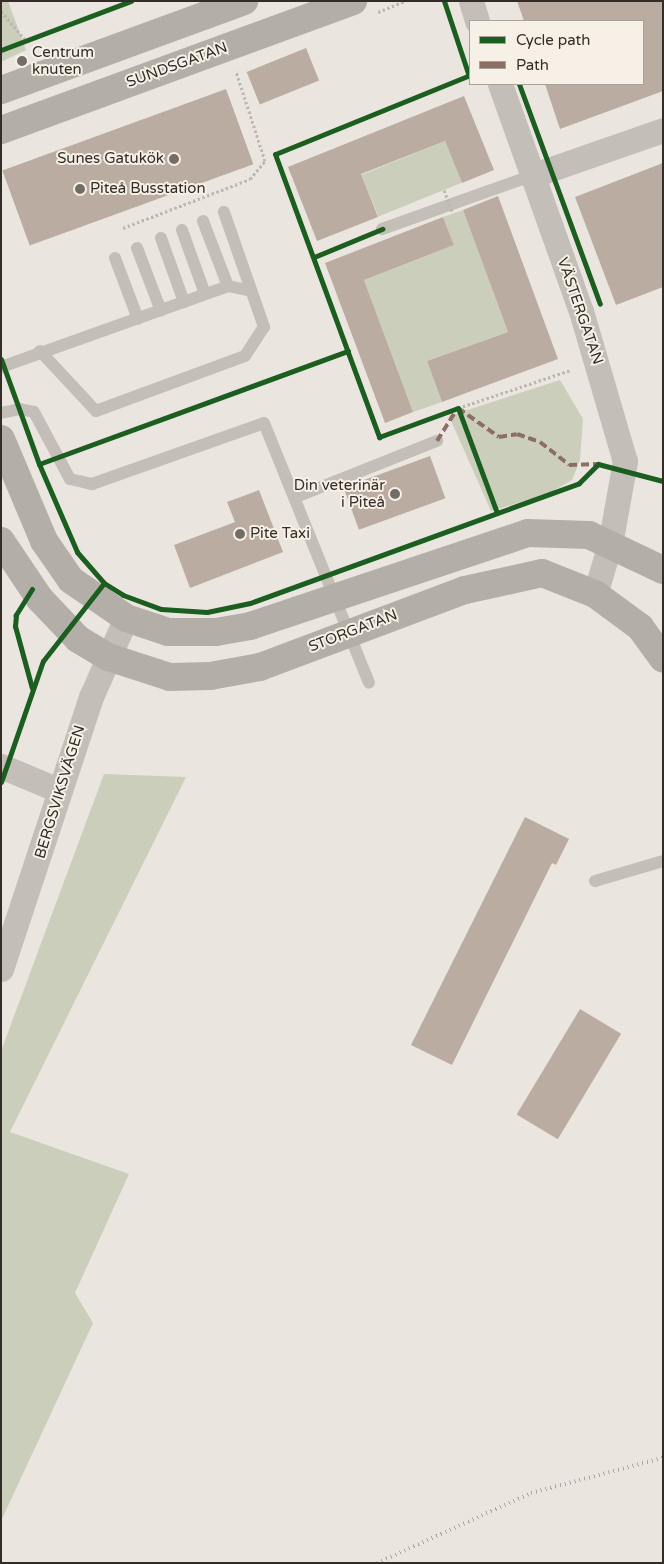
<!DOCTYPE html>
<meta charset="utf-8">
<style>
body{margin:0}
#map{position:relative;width:664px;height:1564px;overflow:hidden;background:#eae6df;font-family:"Varela Round",sans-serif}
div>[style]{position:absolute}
.green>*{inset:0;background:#cacebb;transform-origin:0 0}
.building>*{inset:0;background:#bbaca2;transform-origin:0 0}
.path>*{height:3px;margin-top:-1.5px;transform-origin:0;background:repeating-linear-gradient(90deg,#bcb7b1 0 2.5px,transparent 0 5px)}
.lane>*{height:12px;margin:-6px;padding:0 6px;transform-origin:6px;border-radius:6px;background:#c3beb8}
.street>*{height:25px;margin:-12.5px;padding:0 12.5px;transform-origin:12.5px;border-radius:12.5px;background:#c3beb8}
.secondary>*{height:28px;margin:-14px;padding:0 14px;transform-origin:14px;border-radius:14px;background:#b4aea9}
.rail>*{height:4px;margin-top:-2px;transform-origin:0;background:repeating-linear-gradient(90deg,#aba6a2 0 1px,transparent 0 5px)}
.path-bridge>*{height:3px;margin-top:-1.5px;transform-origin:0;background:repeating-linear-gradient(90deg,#bcb7b1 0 2.5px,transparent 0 5px)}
.quiet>*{height:4px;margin-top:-2px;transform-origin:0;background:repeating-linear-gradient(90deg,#8d6e63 0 8px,transparent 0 12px)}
.cycleway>*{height:5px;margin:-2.5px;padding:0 2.5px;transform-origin:2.5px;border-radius:2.5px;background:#1b5e20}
.dots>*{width:14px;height:14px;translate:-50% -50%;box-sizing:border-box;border:2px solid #f7f0e6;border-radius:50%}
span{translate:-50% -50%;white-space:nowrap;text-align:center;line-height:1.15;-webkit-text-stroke:4px #f7f0e6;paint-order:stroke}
.poi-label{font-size:15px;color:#332c27}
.left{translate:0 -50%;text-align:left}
.right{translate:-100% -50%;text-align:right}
.street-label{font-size:15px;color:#332c27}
.frame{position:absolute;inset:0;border:2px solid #332c27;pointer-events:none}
.legend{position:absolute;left:469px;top:20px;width:175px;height:65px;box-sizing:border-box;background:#f7f0e6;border:1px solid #a9a29a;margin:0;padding:6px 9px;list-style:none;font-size:15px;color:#332c27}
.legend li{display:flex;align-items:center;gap:10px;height:25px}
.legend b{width:25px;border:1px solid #a9a29a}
</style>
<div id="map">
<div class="green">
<div style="clip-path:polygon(1px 1px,8px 1px,26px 50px,1px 62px)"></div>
<div style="left:445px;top:141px;width:45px;height:90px;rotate:68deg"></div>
<div style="clip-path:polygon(463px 210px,508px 332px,427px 361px,442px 402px,413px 412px,364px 280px,454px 245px,443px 217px)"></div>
<div style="clip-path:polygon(560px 380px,583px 419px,580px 460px,572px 480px,548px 494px,491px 511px,449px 416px)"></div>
<div style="clip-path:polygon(104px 774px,186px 777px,10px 1132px,129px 1174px,75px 1293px,93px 1323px,1px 1521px,1px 1051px)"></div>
</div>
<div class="building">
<div style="clip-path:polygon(517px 1px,663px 1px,663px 91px,560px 129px,545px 84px,643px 84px,643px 21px,524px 21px)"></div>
<div style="left:306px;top:48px;width:35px;height:64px;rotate:68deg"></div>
<div style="left:226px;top:89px;width:80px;height:238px;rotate:70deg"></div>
<div style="clip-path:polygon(464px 96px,494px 170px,462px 183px,445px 141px,361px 174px,378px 217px,317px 241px,288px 167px)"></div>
<div style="clip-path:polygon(663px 163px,663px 287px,616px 305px,575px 197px)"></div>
<div style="clip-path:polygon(498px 196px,558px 359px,442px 402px,427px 361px,508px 332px,463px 210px)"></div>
<div style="clip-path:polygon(443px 217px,454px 245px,364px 280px,413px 412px,385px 423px,325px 263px)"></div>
<div style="left:430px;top:456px;width:45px;height:92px;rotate:70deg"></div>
<div style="clip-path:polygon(259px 490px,283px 552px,190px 588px,174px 545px,235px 522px,227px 502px)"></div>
<div style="clip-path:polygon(525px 817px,569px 839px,556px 865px,552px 863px,452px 1065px,411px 1045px)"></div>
<div style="left:580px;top:1009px;width:48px;height:123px;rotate:31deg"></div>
</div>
<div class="path">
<div style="left:1px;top:11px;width:38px;rotate:50deg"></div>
<div style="left:378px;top:12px;width:29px;rotate:-22deg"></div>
<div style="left:469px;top:76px;width:4px;rotate:76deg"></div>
<div style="left:123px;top:228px;width:136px;rotate:-21.1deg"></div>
<div style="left:250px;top:179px;width:23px;rotate:-50deg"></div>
<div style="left:265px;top:161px;width:95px;rotate:-107.9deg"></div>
<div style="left:458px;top:408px;width:119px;rotate:-18.6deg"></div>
</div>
<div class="lane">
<div style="left:203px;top:221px;width:70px;rotate:69deg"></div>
<div style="left:382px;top:229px;width:158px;rotate:-19.6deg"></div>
<div style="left:182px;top:230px;width:68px;rotate:70.2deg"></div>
<div style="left:161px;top:238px;width:68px;rotate:70.2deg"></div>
<div style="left:137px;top:248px;width:67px;rotate:69.1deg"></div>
<div style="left:115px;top:258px;width:65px;rotate:69.3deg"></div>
<div style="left:40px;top:351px;width:82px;rotate:47deg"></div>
<div style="left:96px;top:411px;width:159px;rotate:-20.3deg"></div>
<div style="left:245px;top:356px;width:35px;rotate:-57deg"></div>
<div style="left:264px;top:327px;width:122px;rotate:-109.2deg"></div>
<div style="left:1px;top:367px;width:241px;rotate:-19.6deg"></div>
<div style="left:228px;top:286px;width:24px;rotate:12deg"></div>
<div style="left:1px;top:413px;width:19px;rotate:-12deg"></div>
<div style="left:20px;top:409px;width:14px;rotate:12deg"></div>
<div style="left:34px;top:412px;width:76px;rotate:61.8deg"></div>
<div style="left:70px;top:479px;width:23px;rotate:13deg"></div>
<div style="left:92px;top:484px;width:182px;rotate:-19.5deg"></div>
<div style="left:264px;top:423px;width:280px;rotate:68deg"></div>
<div style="left:296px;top:497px;width:152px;rotate:-21.7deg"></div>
<div style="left:595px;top:881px;width:71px;rotate:-16.4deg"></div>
</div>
<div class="street">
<div style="left:471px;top:1px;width:21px;rotate:73deg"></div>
<div style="left:500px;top:84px;width:241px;rotate:70.4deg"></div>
<div style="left:581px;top:311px;width:156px;rotate:73.7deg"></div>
<div style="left:625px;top:461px;width:84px;rotate:100.2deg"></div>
<div style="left:610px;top:544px;width:52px;rotate:106.7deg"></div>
<div style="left:531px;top:176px;width:140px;rotate:-19.2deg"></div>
<div style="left:1px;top:766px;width:62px;rotate:22.8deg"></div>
<div style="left:1px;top:969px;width:287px;rotate:-71.7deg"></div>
<div style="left:91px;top:697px;width:86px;rotate:-66.1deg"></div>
</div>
<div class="secondary">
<div style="left:1px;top:90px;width:259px;rotate:-20.1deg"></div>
<div style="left:1px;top:130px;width:375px;rotate:-20.1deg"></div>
<div style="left:1px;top:439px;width:111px;rotate:67.1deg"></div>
<div style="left:44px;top:541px;width:47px;rotate:55.3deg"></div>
<div style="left:71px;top:580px;width:67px;rotate:34.6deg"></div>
<div style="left:126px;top:618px;width:44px;rotate:18.4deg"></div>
<div style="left:168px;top:632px;width:48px"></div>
<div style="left:216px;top:632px;width:35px;rotate:-10deg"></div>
<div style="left:250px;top:626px;width:293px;rotate:-18.5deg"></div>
<div style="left:528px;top:533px;width:61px;rotate:1.9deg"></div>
<div style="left:589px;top:535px;width:82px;rotate:25.3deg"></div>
<div style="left:1px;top:541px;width:70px;rotate:56.1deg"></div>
<div style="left:40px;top:599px;width:55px;rotate:46.5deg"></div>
<div style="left:78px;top:639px;width:35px;rotate:31deg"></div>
<div style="left:108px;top:657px;width:65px;rotate:17.9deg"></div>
<div style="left:170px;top:677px;width:40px;rotate:-1.4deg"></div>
<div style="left:210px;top:676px;width:51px;rotate:-10.2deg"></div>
<div style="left:260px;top:667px;width:219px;rotate:-20.6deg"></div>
<div style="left:465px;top:590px;width:79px;rotate:-12.4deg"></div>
<div style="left:542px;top:573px;width:57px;rotate:21.6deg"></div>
<div style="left:595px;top:594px;width:56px;rotate:36.3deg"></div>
<div style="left:640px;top:627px;width:39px;rotate:54deg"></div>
</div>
<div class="rail">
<div style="left:377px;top:1563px;width:169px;rotate:-24.4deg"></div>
<div style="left:531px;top:1493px;width:137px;rotate:-14.9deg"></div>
</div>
<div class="path-bridge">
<div style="left:444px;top:190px;width:25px;rotate:69deg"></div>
</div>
<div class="quiet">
<div style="left:437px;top:441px;width:39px;rotate:-58deg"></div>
<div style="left:458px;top:408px;width:50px;rotate:35.3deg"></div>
<div style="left:499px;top:437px;width:18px;rotate:-9deg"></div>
<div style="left:517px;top:434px;width:24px;rotate:19deg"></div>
<div style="left:540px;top:442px;width:37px;rotate:38deg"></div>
<div style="left:569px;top:465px;width:29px;rotate:-2deg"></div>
</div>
<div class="cycleway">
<div style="left:444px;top:1px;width:79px;rotate:71.6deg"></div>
<div style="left:1px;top:50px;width:139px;rotate:-20.7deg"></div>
<div style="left:470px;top:75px;width:210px;rotate:157.9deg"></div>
<div style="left:275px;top:154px;width:302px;rotate:69.8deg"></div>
<div style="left:379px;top:437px;width:84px;rotate:-20.2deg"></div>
<div style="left:458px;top:408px;width:112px;rotate:69.6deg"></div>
<div style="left:519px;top:84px;width:234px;rotate:69.8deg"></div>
<div style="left:314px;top:257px;width:74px;rotate:-22.4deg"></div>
<div style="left:1px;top:359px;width:112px;rotate:70.1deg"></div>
<div style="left:39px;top:464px;width:96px;rotate:66.6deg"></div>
<div style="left:77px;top:552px;width:41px;rotate:48.9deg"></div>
<div style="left:104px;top:583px;width:22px;rotate:32deg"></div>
<div style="left:123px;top:595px;width:40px;rotate:20.2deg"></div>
<div style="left:161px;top:609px;width:46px;rotate:3.7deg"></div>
<div style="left:207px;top:612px;width:44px;rotate:-11.8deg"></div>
<div style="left:250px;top:603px;width:350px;rotate:-20deg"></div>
<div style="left:579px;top:483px;width:27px;rotate:-45deg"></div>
<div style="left:598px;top:464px;width:67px;rotate:14.7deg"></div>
<div style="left:39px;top:464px;width:329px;rotate:-20.1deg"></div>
<div style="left:32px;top:589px;width:31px;rotate:122deg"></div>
<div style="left:16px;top:615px;width:11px;rotate:95deg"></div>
<div style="left:15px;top:626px;width:64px;rotate:74.7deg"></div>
<div style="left:1px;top:782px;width:128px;rotate:-70.9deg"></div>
<div style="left:43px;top:661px;width:99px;rotate:-52deg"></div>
</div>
<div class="dots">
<div style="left:22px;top:61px;background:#736d67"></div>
<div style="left:174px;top:159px;background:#736d67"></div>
<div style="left:80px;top:189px;background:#736d67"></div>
<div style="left:395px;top:494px;background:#736d67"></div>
<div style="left:240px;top:534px;background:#736d67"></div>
</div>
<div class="poi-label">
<span class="left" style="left:32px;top:61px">Centrum<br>knuten</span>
<span class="right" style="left:164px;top:159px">Sunes Gatukök</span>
<span class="left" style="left:90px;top:189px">Piteå Busstation</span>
<span class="right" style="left:385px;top:494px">Din veterinär<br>i Piteå</span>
<span class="left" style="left:250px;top:534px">Pite Taxi</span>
</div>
<div class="street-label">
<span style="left:177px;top:65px;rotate:-20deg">SUNDSGATAN</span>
<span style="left:580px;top:311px;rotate:71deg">VÄSTERGATAN</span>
<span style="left:353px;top:631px;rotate:-21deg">STORGATAN</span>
<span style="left:60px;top:792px;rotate:-73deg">BERGSVIKSVÄGEN</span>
</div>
<div class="frame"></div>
<ul class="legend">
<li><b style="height:6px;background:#1b5e20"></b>Cycle path</li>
<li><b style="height:6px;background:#8d6e63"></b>Path</li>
</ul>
</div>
